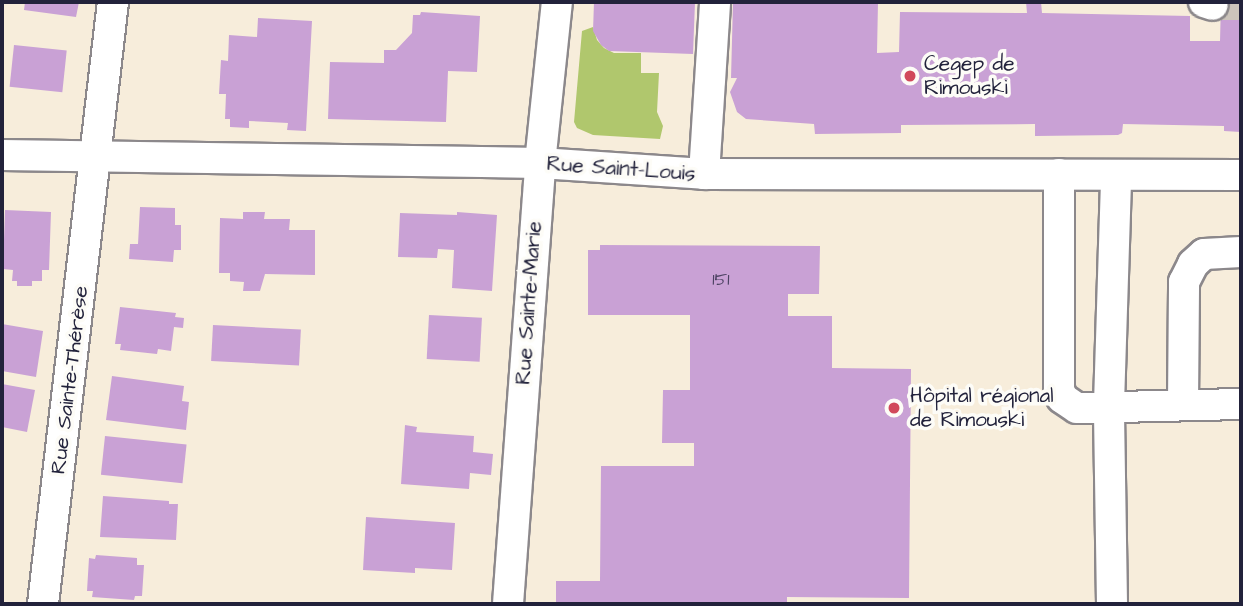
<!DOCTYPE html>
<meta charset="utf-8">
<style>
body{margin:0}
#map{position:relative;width:1243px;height:606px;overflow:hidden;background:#f7eddb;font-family:"Architects Daughter",sans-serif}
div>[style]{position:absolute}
.green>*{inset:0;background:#b0c76d}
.building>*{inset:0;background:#c9a1d5;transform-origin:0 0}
.minor-tunnel>*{height:30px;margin-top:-15px;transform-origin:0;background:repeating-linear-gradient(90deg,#ccc4bb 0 30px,transparent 0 45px)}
.roads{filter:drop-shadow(2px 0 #8c888b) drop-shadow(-2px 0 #8c888b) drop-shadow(0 2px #8c888b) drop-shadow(0 -2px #8c888b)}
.minor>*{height:30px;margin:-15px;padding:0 15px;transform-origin:15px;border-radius:15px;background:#fff}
.dots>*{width:19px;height:19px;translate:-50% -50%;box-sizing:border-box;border:4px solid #fdfcf7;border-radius:50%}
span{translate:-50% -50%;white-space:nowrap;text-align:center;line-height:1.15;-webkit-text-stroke:7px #fdfcf7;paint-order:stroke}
.number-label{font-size:18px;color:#4c4262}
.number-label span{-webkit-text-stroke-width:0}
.poi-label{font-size:21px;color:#22223b}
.left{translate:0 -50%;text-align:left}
.street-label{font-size:21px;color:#22223b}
.frame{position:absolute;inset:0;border:4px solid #22223b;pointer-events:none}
</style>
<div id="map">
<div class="green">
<div style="clip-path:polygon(593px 27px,597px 40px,604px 48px,614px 53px,641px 53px,641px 73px,659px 73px,657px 112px,663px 126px,660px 139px,593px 135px,577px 128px,574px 122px,582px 31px)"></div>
</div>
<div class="building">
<div style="clip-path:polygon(25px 2px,79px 2px,76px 17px,24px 10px)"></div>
<div style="clip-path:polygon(594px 2px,695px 2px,693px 54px,609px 51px,601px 45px,593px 31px)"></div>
<div style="clip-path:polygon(733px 2px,878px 2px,877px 53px,899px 52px,900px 12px,1027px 13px,1026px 2px,1041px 2px,1042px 13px,1190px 16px,1190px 41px,1220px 41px,1221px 2px,1241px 2px,1241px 132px,1224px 131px,1224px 126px,1123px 124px,1122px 133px,1118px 135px,1035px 136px,1035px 124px,901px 125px,901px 133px,815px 134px,814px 124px,746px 119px,737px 112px,730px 92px,737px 78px,731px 78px)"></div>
<div style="clip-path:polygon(421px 12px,480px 16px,477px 72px,448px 71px,446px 122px,328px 119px,330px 62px,384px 63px,384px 50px,396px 50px,412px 33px,413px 15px,420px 15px)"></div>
<div style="clip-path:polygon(258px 18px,312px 21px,306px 131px,287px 130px,288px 123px,249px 121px,249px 128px,230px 127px,230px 119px,225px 119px,226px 94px,219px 94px,221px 60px,228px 61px,229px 35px,257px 37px)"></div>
<div style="left:14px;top:45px;width:53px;height:42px;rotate:6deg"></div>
<div style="clip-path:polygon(140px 207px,175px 208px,175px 225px,181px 225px,181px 250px,174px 250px,173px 262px,129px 259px,130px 244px,138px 244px)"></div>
<div style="clip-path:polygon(5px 210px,51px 212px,49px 270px,42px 270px,42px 281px,32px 281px,32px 286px,17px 286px,17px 281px,12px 281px,13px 270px,3px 269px)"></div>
<div style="clip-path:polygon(243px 212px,265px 212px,264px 219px,290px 219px,289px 230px,315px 230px,315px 275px,265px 274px,260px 291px,243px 291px,244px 282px,230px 281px,230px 273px,219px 273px,220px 218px,243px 219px)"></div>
<div style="clip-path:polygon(457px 212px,497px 215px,492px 291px,452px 288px,454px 250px,438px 249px,437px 258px,398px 257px,400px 213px,457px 215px)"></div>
<div style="clip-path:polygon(600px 245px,820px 246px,819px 294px,788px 294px,788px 316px,832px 316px,832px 368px,911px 369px,909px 598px,787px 597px,787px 604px,556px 604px,556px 581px,600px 581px,601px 466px,694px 466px,694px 443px,662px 443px,663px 390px,690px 390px,690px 315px,588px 315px,588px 250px,600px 250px)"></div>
<div style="clip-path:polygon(120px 307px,176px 313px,175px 317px,184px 318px,183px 328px,174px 327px,171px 351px,158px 349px,157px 354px,120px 350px,121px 344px,115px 344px)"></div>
<div style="left:429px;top:315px;width:53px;height:44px;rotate:3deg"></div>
<div style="clip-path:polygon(2px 324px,43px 331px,36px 377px,2px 371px)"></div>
<div style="left:213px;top:325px;width:88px;height:36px;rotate:3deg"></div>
<div style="clip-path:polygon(112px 376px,184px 386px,182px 401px,189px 402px,186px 430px,106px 420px)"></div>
<div style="clip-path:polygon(2px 384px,35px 390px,27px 432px,2px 427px)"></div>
<div style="clip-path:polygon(405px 425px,417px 427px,416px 432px,474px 436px,473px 452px,493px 454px,491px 475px,470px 473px,469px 489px,401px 484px)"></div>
<div style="left:105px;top:436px;width:82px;height:39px;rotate:6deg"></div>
<div style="clip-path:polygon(103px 496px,169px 501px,169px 504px,178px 504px,176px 540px,100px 537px)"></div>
<div style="clip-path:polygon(366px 517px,455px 523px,452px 570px,415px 568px,415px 573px,363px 570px)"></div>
<div style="clip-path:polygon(96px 555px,137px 558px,137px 565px,144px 565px,142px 596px,135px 596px,134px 600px,92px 597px,93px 591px,87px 591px,89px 558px,95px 559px)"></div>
</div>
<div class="minor-tunnel">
<div style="left:1213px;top:5px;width:28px"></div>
</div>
<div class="roads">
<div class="minor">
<div style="left:1204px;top:2px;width:9px;rotate:18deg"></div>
<div style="left:2px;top:155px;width:538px;rotate:0.85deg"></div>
<div style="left:540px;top:163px;width:164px;rotate:3.8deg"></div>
<div style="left:704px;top:174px;width:537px;rotate:0.11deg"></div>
<div style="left:704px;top:174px;width:172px;rotate:-86.3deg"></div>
<div style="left:1059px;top:174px;width:215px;rotate:90deg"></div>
<div style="left:1059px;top:389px;width:9px;rotate:72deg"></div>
<div style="left:1062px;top:398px;width:18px;rotate:34deg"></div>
<div style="left:1077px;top:408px;width:164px;rotate:-1.4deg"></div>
<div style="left:1183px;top:403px;width:121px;rotate:-89.5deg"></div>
<div style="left:1184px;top:282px;width:20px;rotate:-63deg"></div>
<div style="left:1193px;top:264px;width:15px;rotate:-42deg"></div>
<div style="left:1204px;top:254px;width:37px;rotate:-3deg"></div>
<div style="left:43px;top:604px;width:606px;rotate:-83.37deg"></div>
<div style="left:508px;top:604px;width:442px;rotate:-85.8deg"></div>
<div style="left:540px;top:163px;width:162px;rotate:-84deg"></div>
<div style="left:1112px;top:604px;width:200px;rotate:-90.9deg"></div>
<div style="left:1109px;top:404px;width:229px;rotate:-88.2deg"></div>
</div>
</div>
<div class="dots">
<div style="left:910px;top:76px;background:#d1495b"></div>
<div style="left:894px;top:408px;background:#d1495b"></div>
</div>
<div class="number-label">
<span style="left:721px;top:280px">151</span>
</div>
<div class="poi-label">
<span class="left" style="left:924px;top:76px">Cegep de<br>Rimouski</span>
<span class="left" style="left:910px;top:408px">Hôpital régional<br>de Rimouski</span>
</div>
<div class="street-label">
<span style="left:621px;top:169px;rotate:4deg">Rue Saint-Louis</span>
<span style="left:529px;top:303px;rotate:-86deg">Rue Sainte-Marie</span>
<span style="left:70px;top:380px;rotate:-83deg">Rue Sainte-Thérèse</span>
</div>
<div class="frame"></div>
</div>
